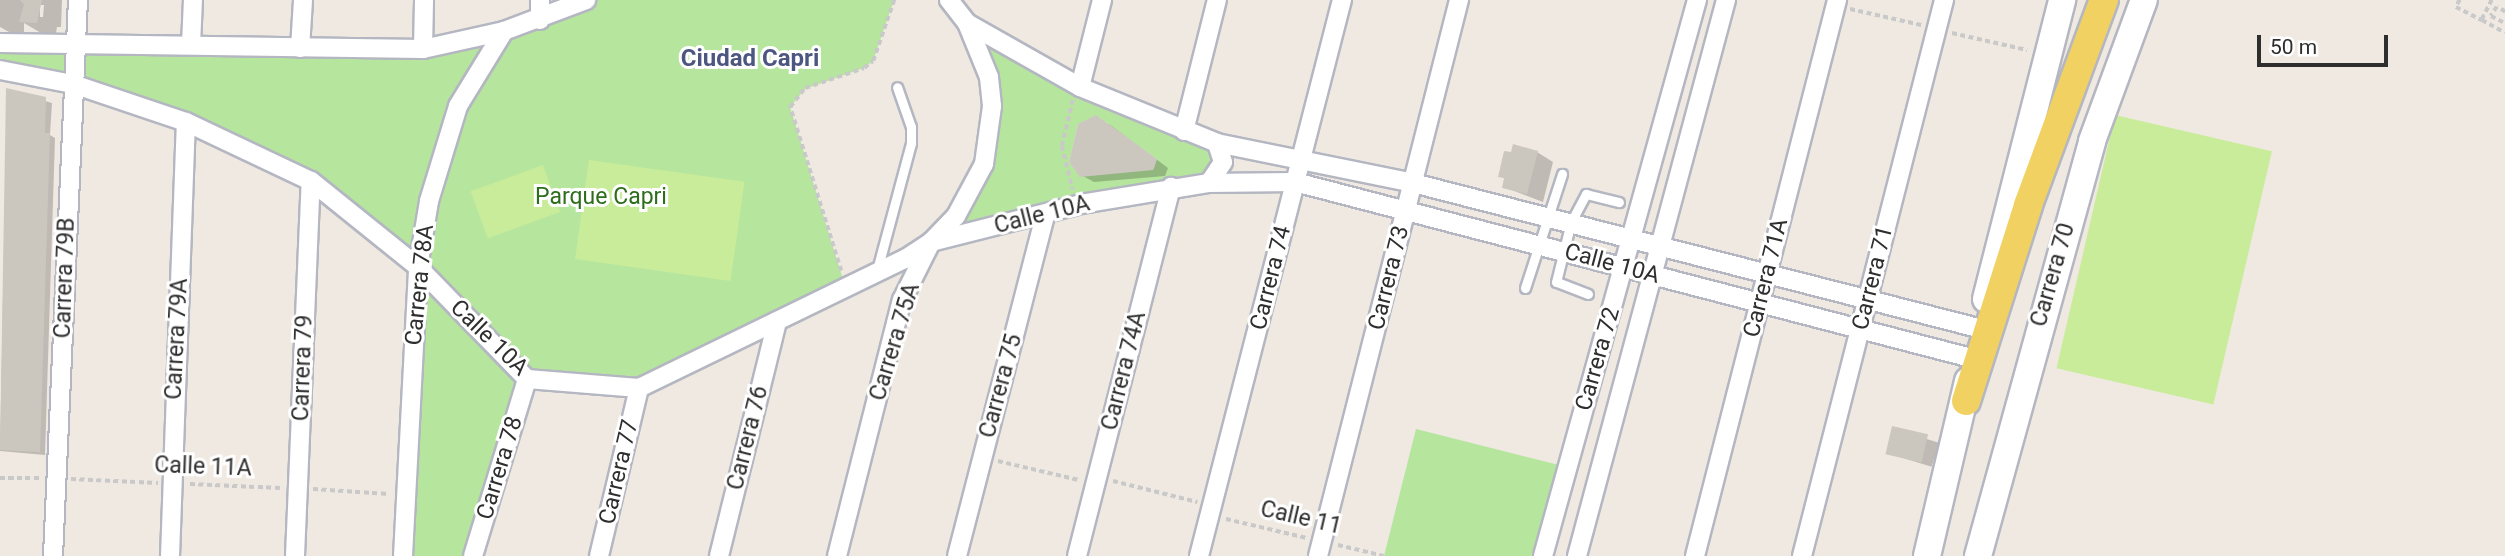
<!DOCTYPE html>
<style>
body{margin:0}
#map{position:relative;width:2505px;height:556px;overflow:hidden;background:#efe9e1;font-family:Roboto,sans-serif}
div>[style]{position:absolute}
.green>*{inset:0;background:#b6e59e}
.pitch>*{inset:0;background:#c9ec9a;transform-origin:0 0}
.shadow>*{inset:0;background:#0003;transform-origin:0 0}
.building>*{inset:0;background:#cbc7bf;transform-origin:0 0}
.path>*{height:3.5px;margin-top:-1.75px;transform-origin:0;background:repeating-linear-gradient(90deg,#c9c9c9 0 5px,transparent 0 8.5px)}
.roads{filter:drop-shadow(2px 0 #b4b7c1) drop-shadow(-2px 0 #b4b7c1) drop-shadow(0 2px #b4b7c1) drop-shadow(0 -2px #b4b7c1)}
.lane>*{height:9px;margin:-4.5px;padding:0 4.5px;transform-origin:4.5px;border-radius:4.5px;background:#fff}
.street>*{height:18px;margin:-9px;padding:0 9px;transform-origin:9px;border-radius:9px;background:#fff}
.secondary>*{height:26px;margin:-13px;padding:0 13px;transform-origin:13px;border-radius:13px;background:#fff}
.primary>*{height:28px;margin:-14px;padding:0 14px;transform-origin:14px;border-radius:14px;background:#f2d163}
span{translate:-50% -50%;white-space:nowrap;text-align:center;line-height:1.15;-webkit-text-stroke:6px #fff;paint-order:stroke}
.park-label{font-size:23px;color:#2c6e1b}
.street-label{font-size:23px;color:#2e2e2e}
.neighbourhood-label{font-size:24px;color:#4d5680;font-weight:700}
.scale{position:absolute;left:2257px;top:35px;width:131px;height:32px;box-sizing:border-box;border:4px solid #2e2e2e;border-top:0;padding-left:9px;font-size:21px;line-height:24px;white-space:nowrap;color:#2e2e2e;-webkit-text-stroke:5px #fff;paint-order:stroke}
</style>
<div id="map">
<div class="green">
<div style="clip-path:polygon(586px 0,894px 0,873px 61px,864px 68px,805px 89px,790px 107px,845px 286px,639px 388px,527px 379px,473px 556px,403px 556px,418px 267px,311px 181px,186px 122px,0 69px,0 45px,423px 49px)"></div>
<div style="clip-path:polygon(evenodd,967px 23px,1217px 143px,1219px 174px,931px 242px,972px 191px,992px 106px,967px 23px,1097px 116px,1157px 159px,1154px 169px,1080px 176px,1069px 162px,1078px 124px,1097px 116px)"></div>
<div style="clip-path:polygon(1416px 429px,1567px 467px,1543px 556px,1384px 556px)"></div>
</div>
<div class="pitch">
<div style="left:2115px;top:115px;width:161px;height:260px;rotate:13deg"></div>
<div style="left:589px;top:160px;width:157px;height:100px;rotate:8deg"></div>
<div style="left:543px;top:165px;width:50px;height:77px;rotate:70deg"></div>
</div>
<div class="shadow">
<div style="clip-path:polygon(evenodd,0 0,62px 0,61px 27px,57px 27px,56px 33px,41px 33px,24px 23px,24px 33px,9px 32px,0 27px,0 0,40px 5px,44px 5px,43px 17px,40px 17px,40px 5px)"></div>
<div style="clip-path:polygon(7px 90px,52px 103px,50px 135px,55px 138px,45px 455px,0 451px)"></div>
<div style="clip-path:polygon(1109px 124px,1168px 168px,1165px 176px,1094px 182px,1081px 175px)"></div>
<div style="clip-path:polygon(1537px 152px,1553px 162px,1543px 202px,1504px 187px,1506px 179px,1500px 176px)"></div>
<div style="left:1894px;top:429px;width:47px;height:25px;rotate:17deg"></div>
</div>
<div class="building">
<div style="clip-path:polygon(20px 0,42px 0,37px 23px,19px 22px,24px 4px)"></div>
<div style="clip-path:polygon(6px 88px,46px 97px,45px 133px,50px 133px,40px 452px,0 450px)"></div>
<div style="clip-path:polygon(1096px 115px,1157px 159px,1153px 170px,1080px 177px,1069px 162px,1078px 124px)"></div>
<div style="clip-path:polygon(1513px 144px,1538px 151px,1527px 194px,1502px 188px,1504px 178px,1498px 177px,1504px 151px,1511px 152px)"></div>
<div style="left:1892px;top:426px;width:37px;height:29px;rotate:13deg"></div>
</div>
<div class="path">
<div style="left:2460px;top:0;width:8px;rotate:120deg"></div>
<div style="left:2456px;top:7px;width:29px;rotate:27deg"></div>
<div style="left:2492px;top:0;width:22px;rotate:117deg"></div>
<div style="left:2482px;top:20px;width:26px;rotate:29deg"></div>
<div style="left:1850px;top:9px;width:73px;rotate:12.7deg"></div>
<div style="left:2505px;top:12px;width:9px;rotate:-148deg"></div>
<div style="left:2497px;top:7px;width:11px;rotate:124deg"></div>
<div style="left:2491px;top:16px;width:16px;rotate:27deg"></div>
<div style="left:1952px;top:33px;width:77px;rotate:12.8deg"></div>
<div style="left:1073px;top:100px;width:47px;rotate:103.4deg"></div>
<div style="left:1062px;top:146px;width:45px;rotate:76deg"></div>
<div style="left:841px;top:271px;width:172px;rotate:-107.3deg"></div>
<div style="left:790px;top:107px;width:24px;rotate:-52deg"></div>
<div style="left:805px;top:88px;width:62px;rotate:-18.7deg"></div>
<div style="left:864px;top:68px;width:11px;rotate:-38deg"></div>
<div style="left:873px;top:61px;width:65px;rotate:-71deg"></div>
<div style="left:998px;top:461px;width:83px;rotate:13.2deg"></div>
<div style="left:0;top:478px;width:39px"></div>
<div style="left:71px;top:479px;width:87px;rotate:2.6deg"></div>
<div style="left:1113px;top:481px;width:87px;rotate:14deg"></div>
<div style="left:190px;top:484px;width:90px;rotate:2.5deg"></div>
<div style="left:313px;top:489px;width:76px;rotate:3.8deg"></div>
<div style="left:1226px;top:519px;width:83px;rotate:13.2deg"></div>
<div style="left:1338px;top:545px;width:47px;rotate:13.4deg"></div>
</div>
<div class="roads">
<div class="lane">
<div style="left:877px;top:270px;width:131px;rotate:-75deg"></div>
<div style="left:911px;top:143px;width:16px;rotate:-90deg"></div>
<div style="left:911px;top:127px;width:42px;rotate:-109.3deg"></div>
<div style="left:1525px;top:288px;width:120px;rotate:-72deg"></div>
<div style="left:1588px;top:294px;width:34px;rotate:-159deg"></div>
<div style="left:1556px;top:282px;width:62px;rotate:-76deg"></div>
<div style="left:1571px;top:222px;width:32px;rotate:-62deg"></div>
<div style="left:1586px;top:194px;width:34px;rotate:14deg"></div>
</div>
<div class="street">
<div style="left:949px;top:0;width:29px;rotate:52deg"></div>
<div style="left:967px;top:23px;width:130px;rotate:29.5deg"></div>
<div style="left:1080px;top:87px;width:148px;rotate:22.2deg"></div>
<div style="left:1217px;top:143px;width:200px;rotate:11.5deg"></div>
<div style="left:1413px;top:183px;width:583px;rotate:14.39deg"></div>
<div style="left:540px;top:20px;width:20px;rotate:-90deg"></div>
<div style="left:0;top:43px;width:423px;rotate:0.8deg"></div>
<div style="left:423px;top:49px;width:83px;rotate:-12.5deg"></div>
<div style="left:504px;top:31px;width:88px;rotate:-20.7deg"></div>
<div style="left:191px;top:45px;width:45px;rotate:-87.5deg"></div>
<div style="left:300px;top:48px;width:48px;rotate:-86.4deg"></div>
<div style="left:423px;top:49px;width:49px;rotate:-88.8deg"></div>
<div style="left:0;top:70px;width:74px;rotate:10.9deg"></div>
<div style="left:73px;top:84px;width:119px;rotate:18.6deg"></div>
<div style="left:186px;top:122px;width:138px;rotate:25.3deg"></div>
<div style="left:311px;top:181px;width:137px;rotate:38.8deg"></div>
<div style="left:418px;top:267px;width:156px;rotate:45.8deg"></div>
<div style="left:527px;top:379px;width:112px;rotate:4.6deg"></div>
<div style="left:639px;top:388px;width:296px;rotate:-25.9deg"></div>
<div style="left:905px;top:259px;width:31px;rotate:-33deg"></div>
<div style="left:931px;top:242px;width:155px;rotate:-14.2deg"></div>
<div style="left:1081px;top:204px;width:130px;rotate:-9.3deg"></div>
<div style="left:1209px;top:183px;width:86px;rotate:-0.7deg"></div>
<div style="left:1295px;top:182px;width:699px;rotate:14.59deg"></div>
<div style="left:1080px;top:87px;width:90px;rotate:-75.8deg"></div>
<div style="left:1184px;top:131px;width:135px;rotate:-75.9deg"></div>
<div style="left:1209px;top:183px;width:25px;rotate:-56deg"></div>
<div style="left:1223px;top:162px;width:20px;rotate:-108deg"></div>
<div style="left:53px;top:556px;width:557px;rotate:-87.43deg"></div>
<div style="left:170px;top:556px;width:434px;rotate:-87.9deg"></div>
<div style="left:295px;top:556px;width:375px;rotate:-87.6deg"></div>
<div style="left:403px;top:556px;width:289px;rotate:-87deg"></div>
<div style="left:418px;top:267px;width:67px;rotate:-80.5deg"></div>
<div style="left:429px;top:201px;width:99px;rotate:-73deg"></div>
<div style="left:458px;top:106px;width:88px;rotate:-58.5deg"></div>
<div style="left:473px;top:556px;width:185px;rotate:-73deg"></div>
<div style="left:599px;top:556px;width:173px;rotate:-76.6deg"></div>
<div style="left:719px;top:556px;width:242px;rotate:-76.1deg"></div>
<div style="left:837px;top:556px;width:264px;rotate:-75.8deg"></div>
<div style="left:902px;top:300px;width:65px;rotate:-63.4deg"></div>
<div style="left:931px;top:242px;width:36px;rotate:-46deg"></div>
<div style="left:956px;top:216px;width:59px;rotate:-61.7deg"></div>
<div style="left:984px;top:164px;width:59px;rotate:-82.1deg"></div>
<div style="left:992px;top:106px;width:29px;rotate:-96deg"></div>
<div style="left:989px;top:77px;width:58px;rotate:-112.2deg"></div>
<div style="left:957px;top:556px;width:352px;rotate:-75.5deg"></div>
<div style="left:1077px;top:556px;width:381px;rotate:-75.7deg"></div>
<div style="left:1199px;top:556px;width:574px;rotate:-75.58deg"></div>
<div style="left:1318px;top:556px;width:574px;rotate:-75.77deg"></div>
<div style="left:1543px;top:556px;width:577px;rotate:-74.52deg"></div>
<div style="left:1577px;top:556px;width:576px;rotate:-75deg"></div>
<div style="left:1695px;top:556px;width:574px;rotate:-75.67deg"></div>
<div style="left:1802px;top:556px;width:574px;rotate:-75.67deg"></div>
</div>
<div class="secondary">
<div style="left:1986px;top:299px;width:309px;rotate:-75.7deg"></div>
<div style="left:1927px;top:556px;width:180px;rotate:-76.8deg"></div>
<div style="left:1978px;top:556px;width:430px;rotate:-74.6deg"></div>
<div style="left:2092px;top:141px;width:150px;rotate:-69.8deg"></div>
</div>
<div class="primary">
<div style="left:1966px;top:401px;width:206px;rotate:-72.4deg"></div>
<div style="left:2028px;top:205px;width:219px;rotate:-69.7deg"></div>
</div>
</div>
<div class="park-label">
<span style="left:601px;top:197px">Parque Capri</span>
</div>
<div class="street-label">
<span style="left:1042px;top:215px;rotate:-14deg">Calle 10A</span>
<span style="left:1612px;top:264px;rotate:15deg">Calle 10A</span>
<span style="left:2053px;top:275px;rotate:-74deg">Carrera 70</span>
<span style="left:65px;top:278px;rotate:-88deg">Carrera 79B</span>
<span style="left:1271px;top:278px;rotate:-76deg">Carrera 74</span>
<span style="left:1389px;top:278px;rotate:-76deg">Carrera 73</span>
<span style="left:1766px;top:278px;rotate:-76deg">Carrera 71A</span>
<span style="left:1873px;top:278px;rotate:-76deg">Carrera 71</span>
<span style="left:420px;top:285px;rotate:-84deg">Carrera 78A</span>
<span style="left:489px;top:338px;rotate:44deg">Calle 10A</span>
<span style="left:177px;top:339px;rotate:-87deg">Carrera 79A</span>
<span style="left:895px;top:342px;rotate:-73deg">Carrera 75A</span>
<span style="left:1598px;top:359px;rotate:-74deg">Carrera 72</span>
<span style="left:303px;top:368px;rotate:-88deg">Carrera 79</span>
<span style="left:1124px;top:371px;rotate:-76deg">Carrera 74A</span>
<span style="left:1001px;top:386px;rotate:-75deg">Carrera 75</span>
<span style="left:748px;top:438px;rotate:-76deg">Carrera 76</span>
<span style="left:203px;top:467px;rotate:2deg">Calle 11A</span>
<span style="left:500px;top:468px;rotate:-73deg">Carrera 78</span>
<span style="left:619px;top:472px;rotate:-77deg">Carrera 77</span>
<span style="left:1301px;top:518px;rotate:13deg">Calle 11</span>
</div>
<div class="neighbourhood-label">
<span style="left:750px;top:59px">Ciudad Capri</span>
</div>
<div class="scale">50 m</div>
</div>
